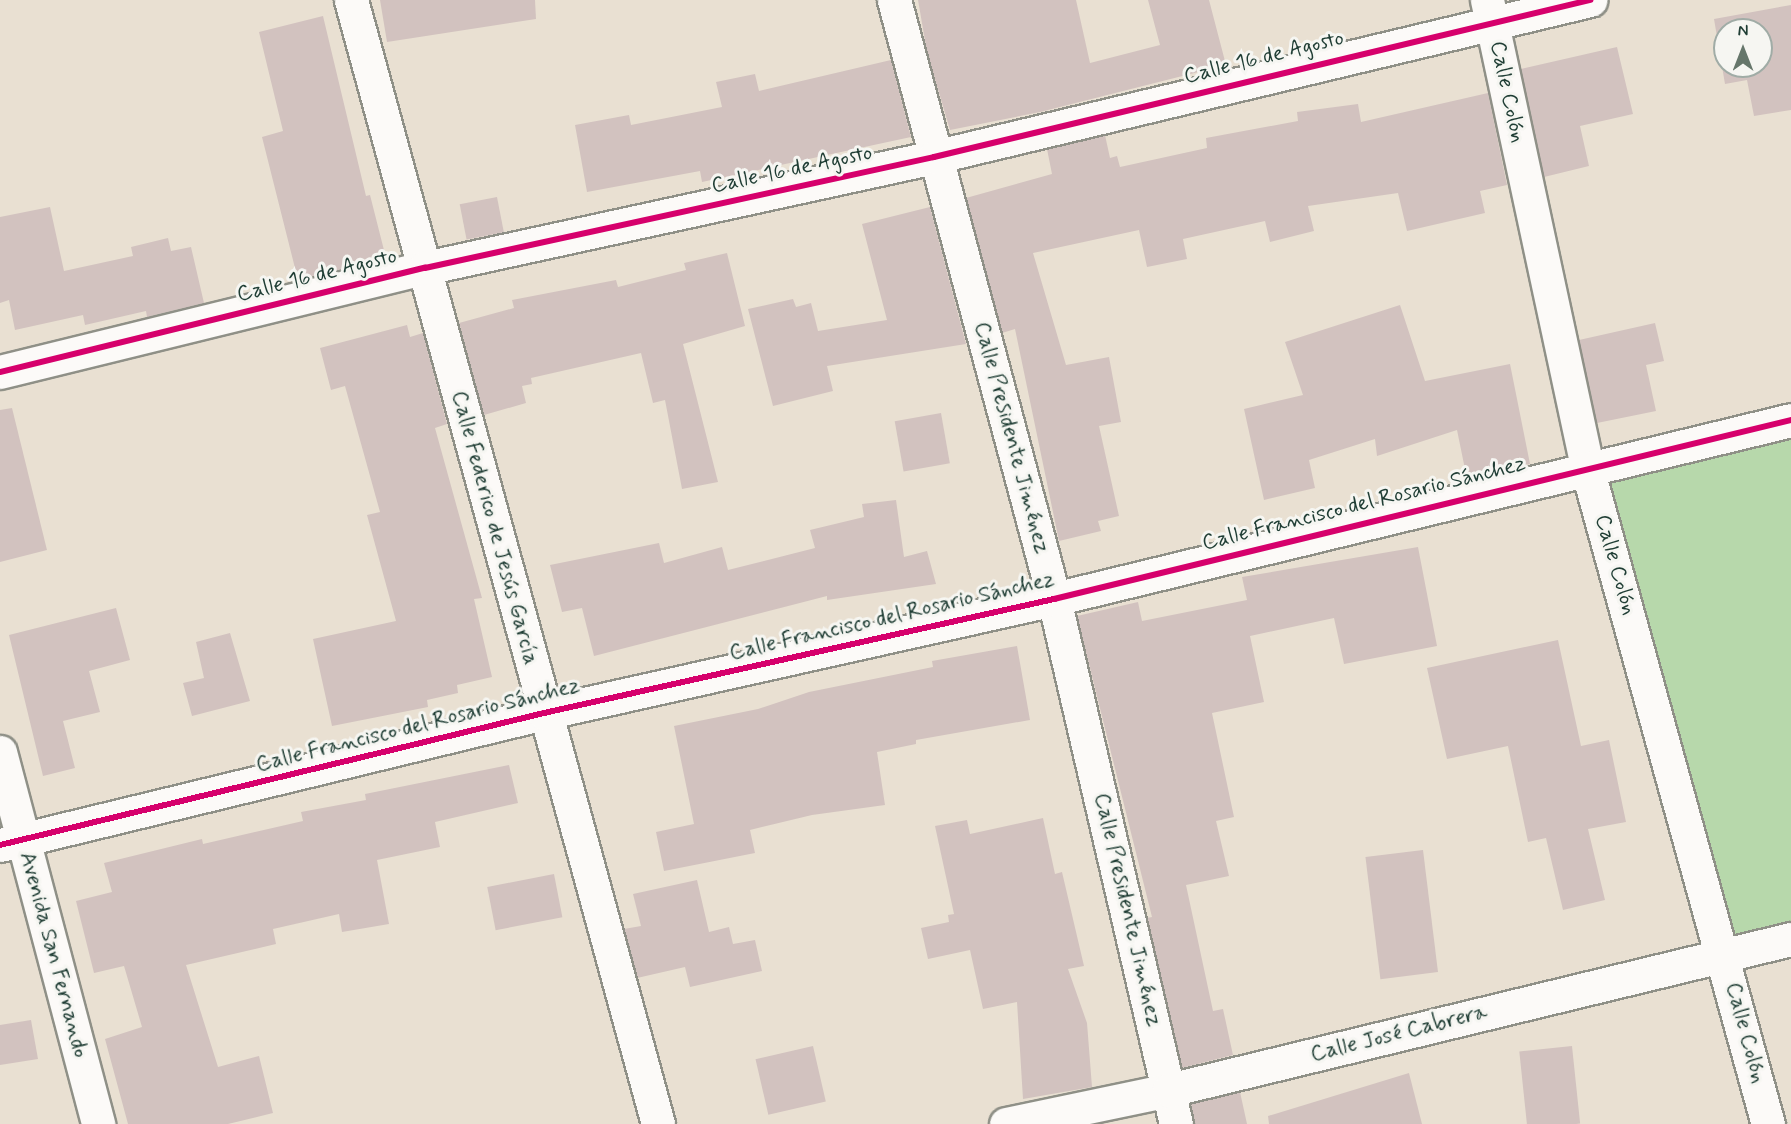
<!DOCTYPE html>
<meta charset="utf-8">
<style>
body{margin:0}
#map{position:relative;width:1791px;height:1124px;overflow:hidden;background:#e9e0d2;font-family:Mynerve,sans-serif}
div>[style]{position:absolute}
.green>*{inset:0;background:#b7d8ab}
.building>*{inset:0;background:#d2c2bf;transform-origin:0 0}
.roads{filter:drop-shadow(2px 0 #8f9087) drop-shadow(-2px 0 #8f9087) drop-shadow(0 2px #8f9087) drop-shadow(0 -2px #8f9087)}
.minor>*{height:33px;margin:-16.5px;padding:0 16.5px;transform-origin:16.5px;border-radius:16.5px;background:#fcfaf8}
.tertiary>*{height:33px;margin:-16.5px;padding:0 16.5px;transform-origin:16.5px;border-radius:16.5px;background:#fcfaf8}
.cycleway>*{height:6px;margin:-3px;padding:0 3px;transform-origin:3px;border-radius:3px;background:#d6006c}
span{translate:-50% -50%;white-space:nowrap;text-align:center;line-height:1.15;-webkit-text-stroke:6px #f6f6f2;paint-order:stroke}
.street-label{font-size:22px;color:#1f3d34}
.north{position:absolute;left:1713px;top:18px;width:60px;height:60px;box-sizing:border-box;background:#f6f6f2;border:2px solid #a0aca6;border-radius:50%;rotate:0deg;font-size:16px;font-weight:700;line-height:24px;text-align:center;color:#1f3d34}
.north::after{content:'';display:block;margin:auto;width:21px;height:27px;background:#66766b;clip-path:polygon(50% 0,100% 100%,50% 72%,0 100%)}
</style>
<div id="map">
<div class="green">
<div style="clip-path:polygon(1791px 420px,1791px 939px,1724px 955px,1587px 468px)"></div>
</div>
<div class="building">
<div style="clip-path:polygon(380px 0,535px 0,536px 19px,387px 42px)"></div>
<div style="clip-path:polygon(918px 0,1076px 0,1090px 63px,1160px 45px,1148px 0,1209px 0,1226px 65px,1040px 112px,950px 130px,927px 52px)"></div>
<div style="clip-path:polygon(evenodd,1791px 5px,1791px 110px,1754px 116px,1747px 80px,1725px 84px,1714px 19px,1791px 5px,1725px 30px,1761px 30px,1761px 66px,1725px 66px,1725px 30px)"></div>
<div style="clip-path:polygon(323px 16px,366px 196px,370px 195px,386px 258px,298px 280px,262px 137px,283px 131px,259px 32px)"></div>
<div style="clip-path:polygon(1617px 47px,1633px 114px,1580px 126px,1589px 166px,1544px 177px,1521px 69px)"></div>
<div style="clip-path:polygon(891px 60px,911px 137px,702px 182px,700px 171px,587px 192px,575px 125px,629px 115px,631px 125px,722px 107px,716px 82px,755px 74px,759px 91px)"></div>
<div style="clip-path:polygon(1488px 93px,1507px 185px,1480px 191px,1485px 213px,1407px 231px,1398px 193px,1308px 206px,1314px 231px,1270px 242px,1265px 221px,1183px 239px,1187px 259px,1147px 267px,1139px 230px,1033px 253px,1066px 365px,1109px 357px,1121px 422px,1099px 426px,1119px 516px,1098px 521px,1101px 531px,1059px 541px,1015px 329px,1002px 333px,966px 198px,1052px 174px,1047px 149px,1105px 135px,1110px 158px,1117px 156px,1120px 167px,1207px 148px,1206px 138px,1298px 121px,1297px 112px,1358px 104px,1361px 122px)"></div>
<div style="left:497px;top:197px;width:36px;height:38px;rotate:79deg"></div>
<div style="clip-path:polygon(50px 207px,64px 271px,133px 256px,131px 247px,168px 238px,171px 251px,191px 247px,204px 303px,147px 317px,146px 311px,85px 325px,83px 315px,15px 330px,9px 300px,0 303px,0 217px)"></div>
<div style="clip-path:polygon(930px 207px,966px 344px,827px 366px,833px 391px,773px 406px,748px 309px,793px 299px,796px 307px,811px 303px,818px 331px,887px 320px,862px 224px)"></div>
<div style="clip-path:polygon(727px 253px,745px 326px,683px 344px,718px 482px,682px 489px,665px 400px,653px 403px,641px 353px,531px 378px,532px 384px,522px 386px,526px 403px,484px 415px,459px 323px,514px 308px,512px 300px,616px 280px,618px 287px,686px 270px,684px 263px)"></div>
<div style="clip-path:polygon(1400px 305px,1425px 381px,1510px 364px,1530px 464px,1467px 479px,1457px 430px,1377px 456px,1375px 439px,1309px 460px,1315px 488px,1264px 500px,1244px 409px,1303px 395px,1285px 342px)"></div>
<div style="clip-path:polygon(1655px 323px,1664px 361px,1646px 365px,1656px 411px,1597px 423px,1579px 340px)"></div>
<div style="clip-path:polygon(407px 325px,410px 337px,423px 333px,447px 424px,435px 428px,482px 598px,474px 599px,492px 677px,457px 685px,458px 693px,427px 700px,428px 707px,332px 726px,313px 639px,396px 621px,367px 515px,380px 512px,345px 386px,331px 390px,320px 348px)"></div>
<div style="clip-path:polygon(12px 408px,47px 550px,0 562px,0 410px)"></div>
<div style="left:941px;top:413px;width:51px;height:47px;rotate:80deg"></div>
<div style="clip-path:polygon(896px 500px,904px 557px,927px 551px,936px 584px,827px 600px,827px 596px,594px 656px,582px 608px,562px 612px,550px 565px,659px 543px,664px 563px,722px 547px,728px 570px,815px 548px,810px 530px,864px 517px,862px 504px)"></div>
<div style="clip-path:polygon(1418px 547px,1437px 646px,1344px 664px,1334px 618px,1250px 636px,1264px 702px,1212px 713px,1234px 817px,1216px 821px,1229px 876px,1186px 885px,1213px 1011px,1223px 1009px,1233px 1055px,1182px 1068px,1147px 918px,1152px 917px,1077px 616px,1138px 602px,1142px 621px,1247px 600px,1242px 577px)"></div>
<div style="clip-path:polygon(116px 608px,130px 660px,89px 671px,100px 712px,63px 721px,75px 768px,43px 776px,9px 635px)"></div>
<div style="clip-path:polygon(230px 633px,250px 701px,192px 716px,183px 683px,204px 678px,196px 642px)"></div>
<div style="clip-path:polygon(1558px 640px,1581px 746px,1609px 740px,1626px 822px,1588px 829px,1605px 900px,1563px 910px,1546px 838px,1528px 842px,1508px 746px,1447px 759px,1427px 668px)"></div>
<div style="clip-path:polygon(1017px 646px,1030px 720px,916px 740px,916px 744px,877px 752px,885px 805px,812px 815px,750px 830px,755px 853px,664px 871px,656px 832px,694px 824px,674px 726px,758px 709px,809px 692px,933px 667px,932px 661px)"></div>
<div style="clip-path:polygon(509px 765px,518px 803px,435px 822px,440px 847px,377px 860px,389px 924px,342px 932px,339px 914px,273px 929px,276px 944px,186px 965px,218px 1067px,259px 1056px,273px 1113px,228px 1124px,128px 1124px,105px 1039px,142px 1027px,124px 966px,94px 973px,76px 901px,112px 892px,104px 863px,202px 839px,203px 844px,303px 821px,301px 812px,366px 800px,365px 794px)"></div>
<div style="clip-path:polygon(1043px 818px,1055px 874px,1062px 872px,1084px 966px,1068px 969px,1087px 1023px,1092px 1087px,1023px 1099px,1017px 1002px,983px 1009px,970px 950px,928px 959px,921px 928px,949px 922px,948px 915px,954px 914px,935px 826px,967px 820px,970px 834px)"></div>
<div style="left:1423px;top:850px;width:123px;height:58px;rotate:83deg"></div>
<div style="left:554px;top:874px;width:44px;height:68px;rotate:79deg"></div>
<div style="clip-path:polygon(697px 880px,709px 932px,729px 927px,733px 944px,755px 940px,762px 971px,690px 987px,685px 967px,637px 978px,624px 929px,641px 926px,633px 894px)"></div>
<div style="clip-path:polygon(31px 1020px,38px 1059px,0 1065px,0 1025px)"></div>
<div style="left:813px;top:1046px;width:57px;height:59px;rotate:77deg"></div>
<div style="left:1572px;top:1046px;width:78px;height:53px;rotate:84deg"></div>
<div style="clip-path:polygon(1409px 1073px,1422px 1124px,1269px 1124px,1268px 1116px)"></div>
<div style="clip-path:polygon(1240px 1092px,1247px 1124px,1194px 1124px,1191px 1104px)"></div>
</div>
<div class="roads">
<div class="minor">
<div style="left:351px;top:0;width:1165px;rotate:74.72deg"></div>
<div style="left:894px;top:0;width:620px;rotate:75.04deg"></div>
<div style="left:1054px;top:599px;width:539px;rotate:76.92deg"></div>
<div style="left:1487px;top:0;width:479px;rotate:77.9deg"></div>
<div style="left:1587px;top:468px;width:681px;rotate:74.58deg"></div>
<div style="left:0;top:372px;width:438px;rotate:-13.8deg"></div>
<div style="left:425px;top:268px;width:521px;rotate:-12.3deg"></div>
<div style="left:934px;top:157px;width:675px;rotate:-13.46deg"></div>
<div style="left:0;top:845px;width:560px;rotate:-13.64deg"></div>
<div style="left:544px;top:713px;width:523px;rotate:-12.6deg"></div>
<div style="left:1054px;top:599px;width:758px;rotate:-13.65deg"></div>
<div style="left:1006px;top:1124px;width:167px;rotate:-11.8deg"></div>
<div style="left:1169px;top:1090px;width:640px;rotate:-13.65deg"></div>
</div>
<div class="tertiary">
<div style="left:0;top:752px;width:385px;rotate:75.2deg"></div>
</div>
</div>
<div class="cycleway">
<div style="left:0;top:372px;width:438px;rotate:-13.8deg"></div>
<div style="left:425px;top:268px;width:521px;rotate:-12.3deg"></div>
<div style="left:934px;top:157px;width:675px;rotate:-13.46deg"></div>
<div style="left:0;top:845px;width:560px;rotate:-13.64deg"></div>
<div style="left:544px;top:713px;width:523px;rotate:-12.6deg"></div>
<div style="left:1054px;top:599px;width:758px;rotate:-13.65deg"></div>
</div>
<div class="street-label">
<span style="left:1264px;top:58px;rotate:-14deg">Calle 16 de Agosto</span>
<span style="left:1507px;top:92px;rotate:78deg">Calle Colón</span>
<span style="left:792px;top:170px;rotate:-12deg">Calle 16 de Agosto</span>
<span style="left:317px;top:276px;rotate:-14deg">Calle 16 de Agosto</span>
<span style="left:1011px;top:438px;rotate:75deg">Calle Presidente Jiménez</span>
<span style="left:1364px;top:504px;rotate:-14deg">Calle Francisco del Rosario Sánchez</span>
<span style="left:494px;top:528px;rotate:75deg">Calle Federico de Jesús García</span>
<span style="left:1615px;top:565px;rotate:74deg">Calle Colón</span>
<span style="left:892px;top:617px;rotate:-13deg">Calle Francisco del Rosario Sánchez</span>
<span style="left:418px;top:726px;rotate:-14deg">Calle Francisco del Rosario Sánchez</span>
<span style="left:1127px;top:910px;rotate:77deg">Calle Presidente Jiménez</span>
<span style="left:53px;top:955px;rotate:75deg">Avenida San Fernando</span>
<span style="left:1745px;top:1033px;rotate:75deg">Calle Colón</span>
<span style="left:1399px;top:1034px;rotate:-14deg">Calle José Cabrera</span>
</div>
<div class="north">N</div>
</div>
